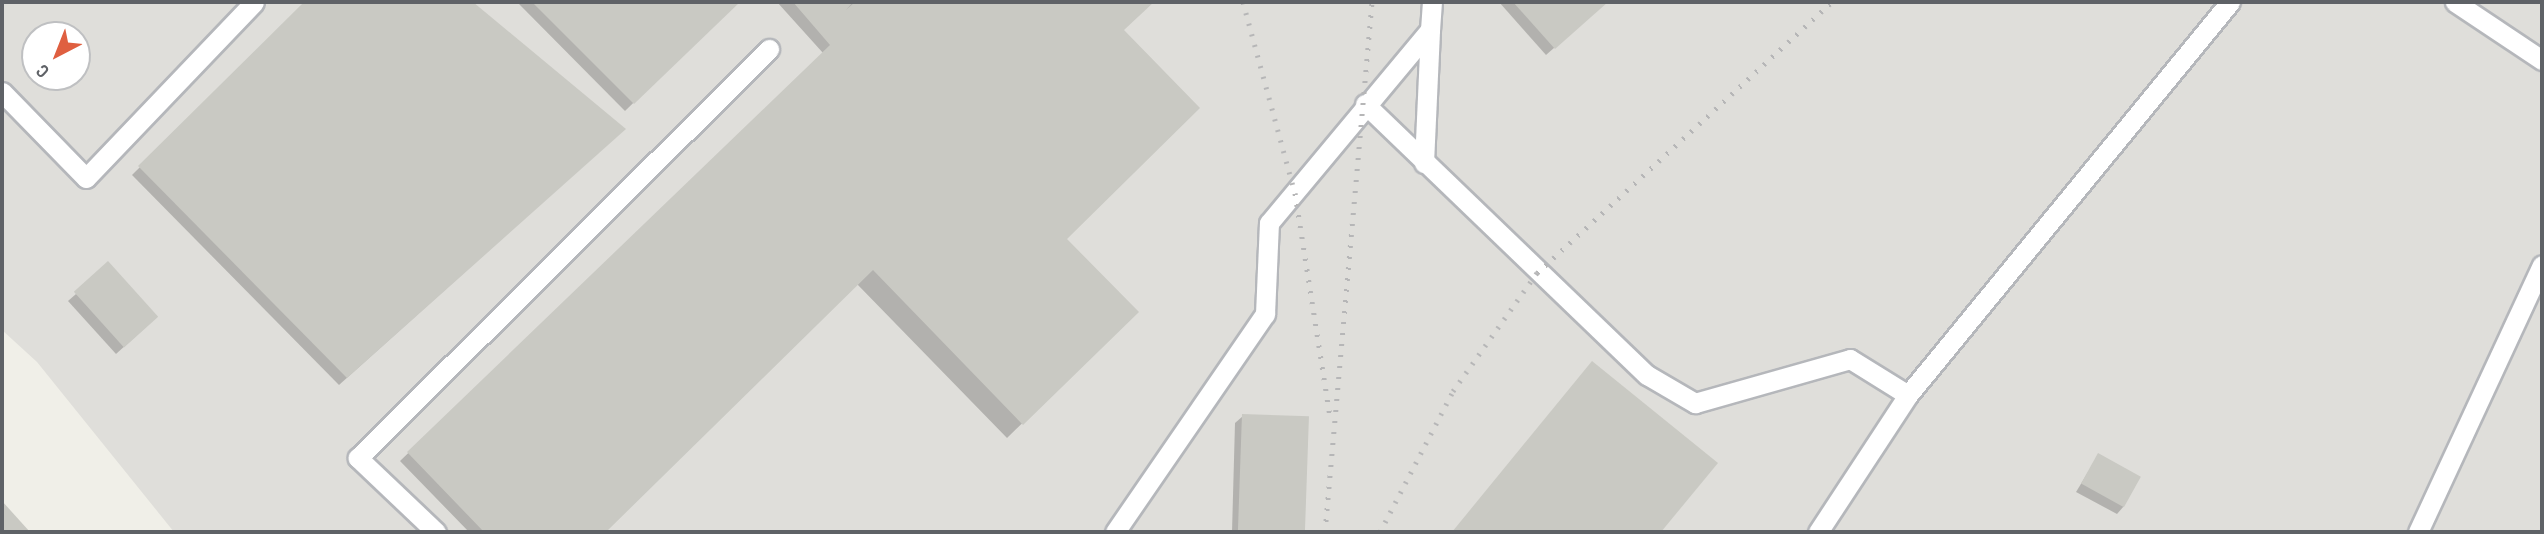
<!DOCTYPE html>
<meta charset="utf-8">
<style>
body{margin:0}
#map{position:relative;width:2544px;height:534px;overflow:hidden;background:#f0efe8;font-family:"Sofia Sans Condensed",sans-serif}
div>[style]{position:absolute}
.industrial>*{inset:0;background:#dfdeda}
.shadow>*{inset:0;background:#0003}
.building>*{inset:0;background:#c9c9c3;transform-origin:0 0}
.roads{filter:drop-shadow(2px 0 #b5b7bb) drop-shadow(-2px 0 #b5b7bb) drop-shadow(0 2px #b5b7bb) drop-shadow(0 -2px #b5b7bb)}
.service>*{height:19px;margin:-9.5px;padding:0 9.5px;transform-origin:9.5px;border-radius:9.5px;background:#fff}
.rail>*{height:5px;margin-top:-2.5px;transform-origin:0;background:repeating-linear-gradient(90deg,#b6b6b7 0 2px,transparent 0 11px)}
span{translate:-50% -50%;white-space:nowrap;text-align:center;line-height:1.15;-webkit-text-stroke:5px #fff;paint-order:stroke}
.frame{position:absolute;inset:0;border:4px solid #5f6267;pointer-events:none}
.north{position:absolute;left:21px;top:21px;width:70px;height:70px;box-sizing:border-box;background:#fff;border:2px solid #bfc0c2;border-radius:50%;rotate:222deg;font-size:19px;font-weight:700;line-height:28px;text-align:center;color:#5f6267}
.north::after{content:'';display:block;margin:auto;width:24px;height:32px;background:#df5f40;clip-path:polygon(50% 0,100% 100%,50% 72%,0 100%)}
</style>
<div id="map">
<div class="industrial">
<div style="clip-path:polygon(evenodd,2px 2px,2542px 2px,2542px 532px,174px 532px,37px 362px,2px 330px,2px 2px,35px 35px,77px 35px,77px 77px,35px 77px,35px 35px)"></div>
</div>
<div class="shadow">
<div style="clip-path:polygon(306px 2px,471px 2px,623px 130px,339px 385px,132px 175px)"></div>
<div style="clip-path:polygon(517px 2px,737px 2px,625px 111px)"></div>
<div style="clip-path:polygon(777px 2px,1151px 2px,1122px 30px,1065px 239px,1137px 312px,1007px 438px,857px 284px,604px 532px,469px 532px,400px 461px,823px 53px)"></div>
<div style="clip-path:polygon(1499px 2px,1606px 2px,1546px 55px)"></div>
<div style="clip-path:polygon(76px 294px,148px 325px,116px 354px,68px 301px)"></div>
<div style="clip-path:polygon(1592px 363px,1715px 463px,1659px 532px,1453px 532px)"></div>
<div style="clip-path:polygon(1243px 416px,1307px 418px,1303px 532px,1232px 532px,1235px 423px)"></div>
<div style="clip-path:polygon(2098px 456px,2124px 506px,2117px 514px,2076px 492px)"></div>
</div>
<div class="building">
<div style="clip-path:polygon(304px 2px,473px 2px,626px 129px,347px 378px,138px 166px)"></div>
<div style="clip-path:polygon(532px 2px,740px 2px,634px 104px)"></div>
<div style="clip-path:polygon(793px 2px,853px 2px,846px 10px,855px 2px,1154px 2px,1124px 30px,1200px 108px,1067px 239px,1139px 312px,1023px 425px,873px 270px,606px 532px,484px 532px,407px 452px,830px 45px)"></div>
<div style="clip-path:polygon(1513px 2px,1608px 2px,1555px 49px)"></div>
<div style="left:108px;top:261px;width:75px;height:46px;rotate:48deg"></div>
<div style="clip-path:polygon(1592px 361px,1718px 463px,1661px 532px,1452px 532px)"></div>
<div style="left:1242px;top:414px;width:67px;height:118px;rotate:2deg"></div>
<div style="left:2098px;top:453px;width:49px;height:35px;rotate:29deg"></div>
<div style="clip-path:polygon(2px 501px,30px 532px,2px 532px)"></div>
</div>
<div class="roads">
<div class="service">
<div style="left:2455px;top:2px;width:105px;rotate:33.7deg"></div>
<div style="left:2px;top:92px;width:120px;rotate:45.7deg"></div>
<div style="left:86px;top:178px;width:243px;rotate:-46.3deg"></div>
<div style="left:1365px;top:104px;width:391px;rotate:43.9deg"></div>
<div style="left:1647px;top:375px;width:56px;rotate:30.3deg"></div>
<div style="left:1695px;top:403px;width:161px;rotate:-15.8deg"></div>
<div style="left:1850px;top:359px;width:68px;rotate:31.8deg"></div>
<div style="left:1424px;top:163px;width:133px;rotate:-87.4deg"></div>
<div style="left:436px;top:532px;width:108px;rotate:-136.5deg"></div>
<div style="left:358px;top:458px;width:580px;rotate:-44.86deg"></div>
<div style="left:1115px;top:532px;width:265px;rotate:-55.5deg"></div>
<div style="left:1265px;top:314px;width:91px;rotate:-87.5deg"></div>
<div style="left:1269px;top:223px;width:251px;rotate:-50.2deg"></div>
<div style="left:1430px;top:30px;width:28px;rotate:-86deg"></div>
<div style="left:1818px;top:532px;width:164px;rotate:-56.7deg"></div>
<div style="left:1908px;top:395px;width:508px;rotate:-50.67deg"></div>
<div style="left:2418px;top:532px;width:294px;rotate:-65.1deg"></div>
</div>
</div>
<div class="rail">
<div style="left:1243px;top:2px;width:198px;rotate:74.8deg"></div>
<div style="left:1295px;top:193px;width:227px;rotate:81.1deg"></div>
<div style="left:1325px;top:532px;width:532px;rotate:-84.93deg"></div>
<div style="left:1380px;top:532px;width:159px;rotate:-62.6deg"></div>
<div style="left:1453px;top:391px;width:145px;rotate:-54.6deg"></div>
<div style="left:1537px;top:273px;width:401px;rotate:-42.6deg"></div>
</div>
<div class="frame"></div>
<div class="north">С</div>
</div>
